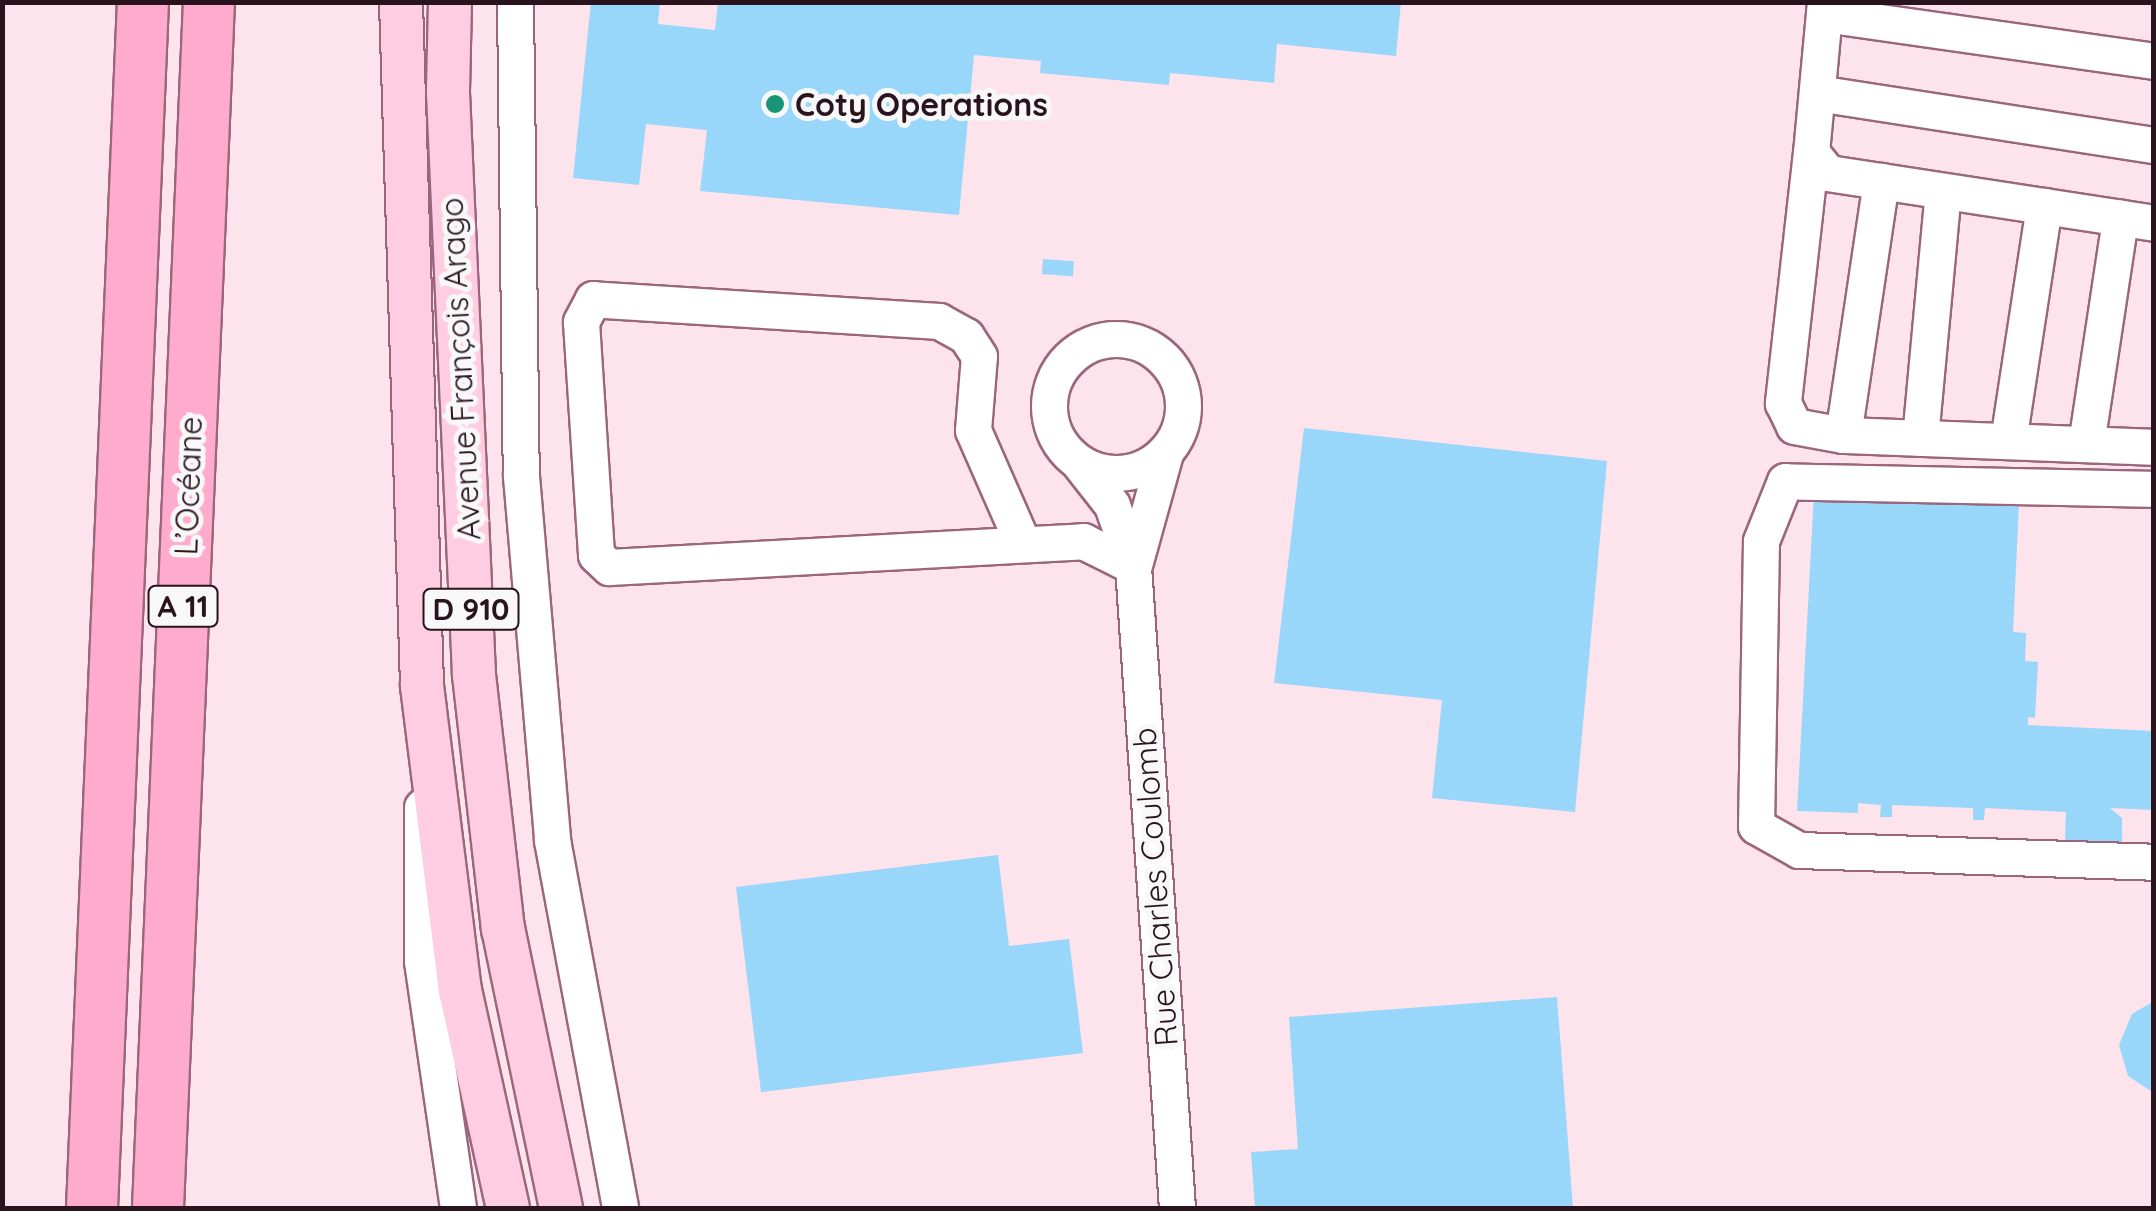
<!DOCTYPE html>
<meta charset="utf-8">
<style>
body{margin:0}
#map{position:relative;width:2156px;height:1211px;overflow:hidden;background:#fce3ec;font-family:Quicksand,sans-serif}
div>[style]{position:absolute}
.building>*{inset:0;background:#98d7fa;transform-origin:0 0}
.roads{filter:drop-shadow(2px 0 #9b667b) drop-shadow(-2px 0 #9b667b) drop-shadow(0 2px #9b667b) drop-shadow(0 -2px #9b667b)}
.minor>*{height:35px;margin:-17.5px;padding:0 17.5px;transform-origin:17.5px;border-radius:17.5px;background:#fff}
.minor>.ring{margin:-17.5px;padding:0;box-sizing:content-box;background:none;border:35px solid #fff;border-radius:50%}
.major>*{height:42px;margin:-21px;padding:0 21px;transform-origin:21px;border-radius:21px;background:#ffcde1}
.highway>*{height:50px;margin:-25px;padding:0 25px;transform-origin:25px;border-radius:25px;background:#ffabcd}
.dots>*{width:28px;height:28px;translate:-50% -50%;box-sizing:border-box;border:5px solid #f8f8f8;border-radius:50%}
span{translate:-50% -50%;white-space:nowrap;text-align:center;line-height:1.15;-webkit-text-stroke:10px #f8f8f8;paint-order:stroke}
.shield-label span{padding:2px 8px;background:#f8f8f8;border:2px solid;border-radius:8px;-webkit-text-stroke-width:0}
.shield-label{font-size:30px;color:#29141d;font-weight:700}
.poi-label{font-size:32px;color:#29141d;font-weight:700}
.left{translate:0 -50%;text-align:left}
.street-label{font-size:32px;color:#29141d}
.frame{position:absolute;inset:0;border:5px solid #29141d;pointer-events:none}
</style>
<div id="map">
<div class="building">
<div style="clip-path:polygon(591px 2px,660px 2px,658px 24px,715px 30px,718px 2px,1401px 2px,1396px 56px,1277px 44px,1274px 83px,1170px 73px,1169px 85px,1040px 73px,1041px 61px,974px 55px,959px 215px,700px 191px,707px 130px,646px 124px,639px 185px,573px 178px)"></div>
<div style="left:1043px;top:259px;width:31px;height:15px;rotate:4deg"></div>
<div style="clip-path:polygon(1304px 428px,1607px 461px,1575px 812px,1432px 798px,1442px 700px,1274px 683px)"></div>
<div style="clip-path:polygon(1814px 493px,2019px 503px,2013px 632px,2026px 633px,2025px 661px,2038px 662px,2035px 718px,2028px 717px,2028px 725px,2154px 731px,2154px 810px,2110px 808px,2122px 818px,2122px 846px,2065px 843px,2066px 812px,1985px 808px,1984px 820px,1973px 820px,1973px 808px,1892px 805px,1892px 817px,1880px 817px,1881px 805px,1858px 803px,1858px 813px,1797px 811px)"></div>
<div style="clip-path:polygon(998px 855px,1009px 946px,1069px 939px,1083px 1053px,761px 1092px,736px 887px)"></div>
<div style="clip-path:polygon(1557px 997px,1573px 1208px,1255px 1208px,1251px 1152px,1298px 1149px,1289px 1017px)"></div>
<div style="clip-path:polygon(2154px 1001px,2154px 1093px,2128px 1076px,2119px 1045px,2132px 1014px)"></div>
</div>
<div class="roads">
<div class="minor">
<div style="left:515px;top:2px;width:474px;rotate:89.3deg"></div>
<div style="left:521px;top:476px;width:365px;rotate:85.1deg"></div>
<div style="left:552px;top:840px;width:374px;rotate:79.5deg"></div>
<div style="left:1825px;top:2px;width:151px;rotate:95.3deg"></div>
<div style="left:1811px;top:152px;width:27px;rotate:51deg"></div>
<div style="left:1828px;top:173px;width:330px;rotate:8.7deg"></div>
<div style="left:1824px;top:14px;width:333px;rotate:8.1deg"></div>
<div style="left:1817px;top:93px;width:341px;rotate:8.8deg"></div>
<div style="left:1811px;top:152px;width:253px;rotate:96.4deg"></div>
<div style="left:1783px;top:403px;width:25px;rotate:64deg"></div>
<div style="left:1794px;top:426px;width:50px;rotate:10.4deg"></div>
<div style="left:1843px;top:435px;width:311px;rotate:2.2deg"></div>
<div class="ring" style="left:1049px;top:339px;width:99px;height:99px"></div>
<div style="left:1843px;top:435px;width:257px;rotate:-81.5deg"></div>
<div style="left:1920px;top:438px;width:248px;rotate:-84.7deg"></div>
<div style="left:2008px;top:441px;width:238px;rotate:-81.3deg"></div>
<div style="left:2086px;top:444px;width:229px;rotate:-81.4deg"></div>
<div style="left:1079px;top:463px;width:53px;rotate:51.8deg"></div>
<div style="left:1112px;top:505px;width:65px;rotate:71deg"></div>
<div style="left:1133px;top:566px;width:644px;rotate:86.08deg"></div>
<div style="left:2154px;top:489px;width:369px;rotate:-178.8deg"></div>
<div style="left:1785px;top:481px;width:65px;rotate:111.8deg"></div>
<div style="left:1761px;top:541px;width:285px;rotate:91deg"></div>
<div style="left:1756px;top:826px;width:49px;rotate:29.2deg"></div>
<div style="left:1799px;top:850px;width:355px;rotate:1.9deg"></div>
<div style="left:1023px;top:544px;width:124px;rotate:-113.7deg"></div>
<div style="left:973px;top:430px;width:74px;rotate:-85.4deg"></div>
<div style="left:979px;top:356px;width:24px;rotate:-123deg"></div>
<div style="left:966px;top:336px;width:31px;rotate:-151deg"></div>
<div style="left:939px;top:321px;width:347px;rotate:-176.4deg"></div>
<div style="left:593px;top:299px;width:26px;rotate:118deg"></div>
<div style="left:581px;top:322px;width:233px;rotate:86.3deg"></div>
<div style="left:596px;top:555px;width:18px;rotate:43deg"></div>
<div style="left:609px;top:567px;width:475px;rotate:-3.1deg"></div>
<div style="left:1083px;top:541px;width:56px;rotate:26.6deg"></div>
<div style="left:1134px;top:565px;width:116px;rotate:-74.5deg"></div>
<div style="left:422px;top:807px;width:154px;rotate:90deg"></div>
<div style="left:422px;top:961px;width:250px;rotate:81.7deg"></div>
</div>
<div class="major">
<div style="left:401px;top:2px;width:684px;rotate:88.24deg"></div>
<div style="left:422px;top:686px;width:306px;rotate:82.9deg"></div>
<div style="left:460px;top:990px;width:223px;rotate:77.6deg"></div>
<div style="left:450px;top:2px;width:91px;rotate:91.3deg"></div>
<div style="left:448px;top:93px;width:583px;rotate:87.44deg"></div>
<div style="left:474px;top:675px;width:255px;rotate:83.5deg"></div>
<div style="left:503px;top:928px;width:286px;rotate:78.3deg"></div>
</div>
<div class="highway">
<div style="left:92px;top:1208px;width:1207px;rotate:-87.58deg"></div>
<div style="left:158px;top:1208px;width:1207px;rotate:-87.58deg"></div>
</div>
</div>
<div class="dots">
<div style="left:775px;top:104px;background:#1a9379"></div>
</div>
<div class="shield-label">
<span style="left:183px;top:606px">A 11</span>
<span style="left:471px;top:609px">D 910</span>
</div>
<div class="poi-label">
<span class="left" style="left:795px;top:104px">Coty Operations</span>
</div>
<div class="street-label">
<span style="left:460px;top:369px;rotate:-93deg">Avenue François Arago</span>
<span style="left:188px;top:486px;rotate:-88deg">L’Océane</span>
<span style="left:1155px;top:887px;rotate:-94deg">Rue Charles Coulomb</span>
</div>
<div class="frame"></div>
</div>
